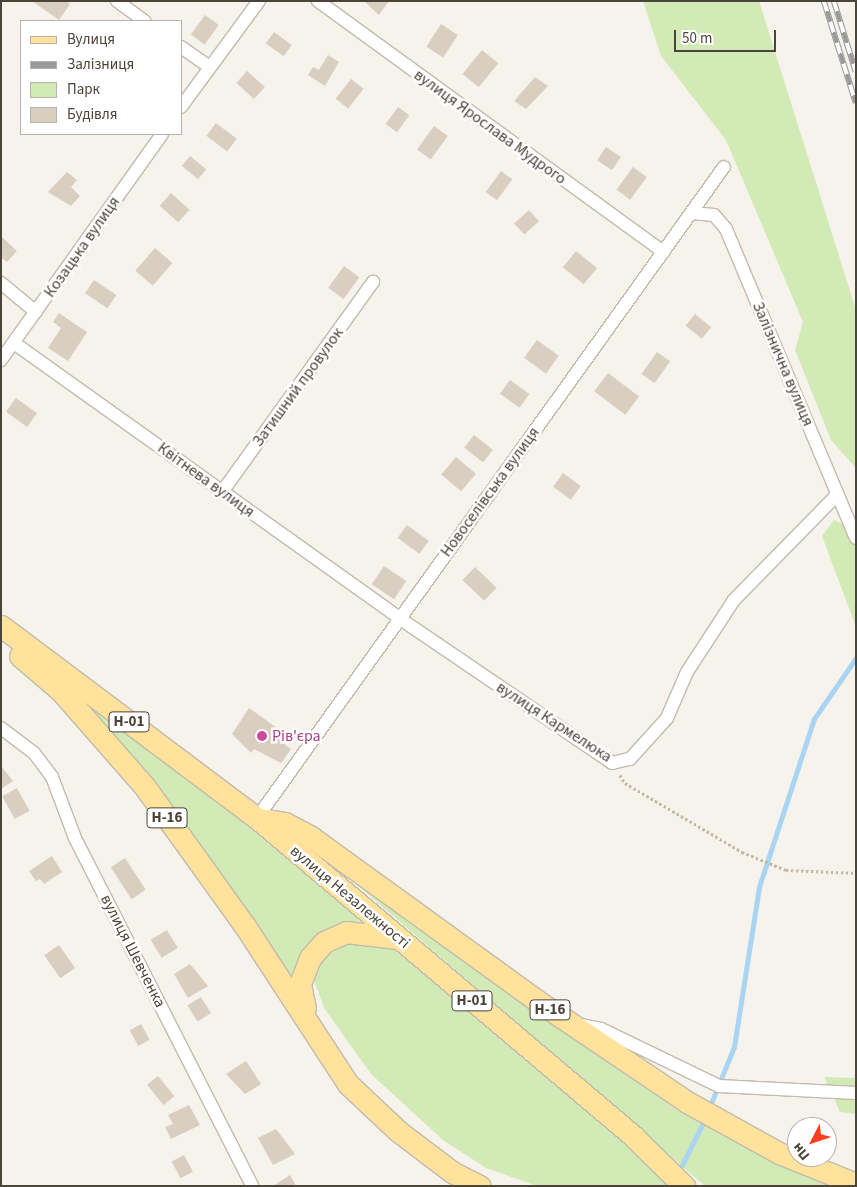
<!DOCTYPE html>
<meta charset="utf-8">
<style>
body{margin:0}
#map{position:relative;width:857px;height:1187px;overflow:hidden;background:#f6f3ec;font-family:"Source Sans 3",sans-serif}
div>[style]{position:absolute}
.green>*{inset:0;background:#d2eab5}
.stream>*{height:4.5px;margin:-2.25px;padding:0 2.25px;transform-origin:2.25px;border-radius:2.25px;background:#a9d4f2}
.building>*{inset:0;background:#d8cfc1;transform-origin:0 0}
.path>*{height:2.5px;margin-top:-1.25px;transform-origin:0;background:repeating-linear-gradient(90deg,#c4b79f 0 2.5px,transparent 0 5px)}
.roads{filter:drop-shadow(1px 0 #c2bbae) drop-shadow(-1px 0 #c2bbae) drop-shadow(0 1px #c2bbae) drop-shadow(0 -1px #c2bbae)}
.street>*{height:12px;margin:-6px;padding:0 6px;transform-origin:6px;border-radius:6px;background:#fff}
.primary>*{height:21px;margin:-10.5px;padding:0 10.5px;transform-origin:10.5px;border-radius:10.5px;background:#ffe39c}
.rail>*{height:5.5px;margin-top:-2.75px;transform-origin:0;background:repeating-linear-gradient(90deg,#fff 0 11px,#9a9a9a 0 22px);box-sizing:border-box;border-block:1px solid #9a9a9a}
.dots>*{width:14px;height:14px;translate:-50% -50%;box-sizing:border-box;border:2px solid #fff;border-radius:50%}
span{translate:-50% -50%;white-space:nowrap;text-align:center;line-height:1.15;-webkit-text-stroke:5px #fff;paint-order:stroke}
.shield-label span{padding:1px 4px;background:#fff;border:1px solid;border-radius:4px;-webkit-text-stroke-width:0}
.shield-label{font-size:15px;color:#4b4439;font-weight:700}
.street-label{font-size:16px;color:#4b4439}
.hotel-label{font-size:16px;color:#b23c85}
.left{translate:0 -50%;text-align:left}
.frame{position:absolute;inset:0;border:2px solid #4b4439;pointer-events:none}
.legend{position:absolute;left:20px;top:20px;width:162px;height:115px;box-sizing:border-box;background:#fff;border:1px solid #b7b4b0;margin:0;padding:6px 9px;list-style:none;font-size:15px;color:#4b4439}
.legend li{display:flex;align-items:center;gap:10px;height:25px}
.legend b{width:25px;border:1px solid #b7b4b0}
.north{position:absolute;left:787px;top:1117px;width:50px;height:50px;box-sizing:border-box;background:#fff;border:1px solid #b7b4b0;border-radius:50%;rotate:229deg;font-size:14px;font-weight:700;line-height:20px;text-align:center;color:#4b4439}
.north::after{content:'';display:block;margin:auto;width:18px;height:22px;background:#fc3f1d;clip-path:polygon(50% 0,100% 100%,50% 72%,0 100%)}
.scale{position:absolute;left:674px;top:30px;width:102px;height:22px;box-sizing:border-box;border:2px solid #4b4439;border-top:0;padding-left:6px;font-size:15px;line-height:18px;white-space:nowrap;color:#4b4439;-webkit-text-stroke:4px #fff;paint-order:stroke}
</style>
<div id="map">
<div class="green">
<div style="clip-path:polygon(643px 1px,759px 1px,856px 310px,856px 468px,831px 440px,795px 350px,803px 322px,726px 140px,661px 56px)"></div>
<div style="clip-path:polygon(834px 520px,856px 531px,856px 627px,822px 536px)"></div>
<div style="clip-path:polygon(80px 691px,247px 820px,372px 931px,351px 925px,295px 980px)"></div>
<div style="clip-path:polygon(297px 833px,778px 1159px,831px 1186px,705px 1186px)"></div>
<div style="clip-path:polygon(342px 941px,376px 941px,397px 952px,571px 1094px,672px 1186px,537px 1186px,486px 1168px,443px 1140px,371px 1074px,324px 1008px,313px 977px,316px 959px)"></div>
<div style="clip-path:polygon(824px 1077px,856px 1078px,856px 1114px,840px 1112px)"></div>
</div>
<div class="stream">
<div style="left:710px;top:1106px;width:64px;rotate:-67.9deg"></div>
<div style="left:734px;top:1047px;width:162px;rotate:-81.1deg"></div>
<div style="left:759px;top:887px;width:177px;rotate:-71.9deg"></div>
<div style="left:814px;top:719px;width:74px;rotate:-55.5deg"></div>
<div style="left:681px;top:1167px;width:51px;rotate:-63.4deg"></div>
</div>
<div class="building">
<div style="clip-path:polygon(32px 1px,66px 1px,70px 4px,59px 20px)"></div>
<div style="clip-path:polygon(364px 1px,389px 1px,379px 15px)"></div>
<div style="left:205px;top:15px;width:17px;height:24px;rotate:36deg"></div>
<div style="left:441px;top:24px;width:20px;height:27px;rotate:33deg"></div>
<div style="left:274px;top:32px;width:22px;height:14px;rotate:36deg"></div>
<div style="left:482px;top:50px;width:21px;height:31px;rotate:39deg"></div>
<div style="clip-path:polygon(328px 55px,339px 62px,325px 86px,308px 75px,313px 67px,319px 70px)"></div>
<div style="left:247px;top:71px;width:24px;height:16px;rotate:42deg"></div>
<div style="clip-path:polygon(535px 77px,548px 86px,526px 109px,514px 101px)"></div>
<div style="left:351px;top:79px;width:16px;height:25px;rotate:38deg"></div>
<div style="left:398px;top:107px;width:14px;height:21px;rotate:36deg"></div>
<div style="left:216px;top:123px;width:26px;height:16px;rotate:37deg"></div>
<div style="left:434px;top:126px;width:17px;height:29px;rotate:36deg"></div>
<div style="left:606px;top:147px;width:18px;height:16px;rotate:34deg"></div>
<div style="left:190px;top:156px;width:21px;height:13px;rotate:39deg"></div>
<div style="left:633px;top:167px;width:17px;height:28px;rotate:36deg"></div>
<div style="left:501px;top:171px;width:14px;height:26px;rotate:36deg"></div>
<div style="clip-path:polygon(67px 172px,77px 180px,71px 187px,80px 196px,71px 206px,48px 192px)"></div>
<div style="left:171px;top:193px;width:25px;height:17px;rotate:42deg"></div>
<div style="left:529px;top:210px;width:15px;height:20px;rotate:48deg"></div>
<div style="clip-path:polygon(1px 236px,17px 251px,7px 262px,1px 257px)"></div>
<div style="left:155px;top:248px;width:23px;height:30px;rotate:41deg"></div>
<div style="left:576px;top:251px;width:27px;height:21px;rotate:39deg"></div>
<div style="left:344px;top:266px;width:19px;height:27px;rotate:36deg"></div>
<div style="left:94px;top:280px;width:27px;height:16px;rotate:34deg"></div>
<div style="clip-path:polygon(59px 313px,87px 332px,68px 361px,48px 348px,61px 328px,53px 322px)"></div>
<div style="left:695px;top:314px;width:21px;height:15px;rotate:39deg"></div>
<div style="left:537px;top:340px;width:27px;height:22px;rotate:36deg"></div>
<div style="left:657px;top:352px;width:16px;height:27px;rotate:35deg"></div>
<div style="left:608px;top:373px;width:39px;height:23px;rotate:37deg"></div>
<div style="left:510px;top:380px;width:24px;height:17px;rotate:36deg"></div>
<div style="left:16px;top:398px;width:26px;height:17px;rotate:36deg"></div>
<div style="left:474px;top:435px;width:24px;height:16px;rotate:38deg"></div>
<div style="left:456px;top:457px;width:26px;height:23px;rotate:40deg"></div>
<div style="left:563px;top:473px;width:22px;height:17px;rotate:36deg"></div>
<div style="left:407px;top:525px;width:27px;height:16px;rotate:36deg"></div>
<div style="left:384px;top:566px;width:27px;height:22px;rotate:34deg"></div>
<div style="left:475px;top:567px;width:30px;height:18px;rotate:44deg"></div>
<div style="clip-path:polygon(249px 708px,291px 738px,285px 745px,291px 749px,281px 763px,254px 749px,251px 753px,232px 734px)"></div>
<div style="clip-path:polygon(1px 766px,13px 781px,1px 789px)"></div>
<div style="left:17px;top:788px;width:26px;height:17px;rotate:61deg"></div>
<div style="clip-path:polygon(52px 856px,62px 872px,44px 884px,40px 879px,36px 881px,29px 871px)"></div>
<div style="left:125px;top:858px;width:38px;height:17px;rotate:57deg"></div>
<div style="left:167px;top:930px;width:21px;height:19px;rotate:59deg"></div>
<div style="left:59px;top:945px;width:28px;height:18px;rotate:55deg"></div>
<div style="clip-path:polygon(190px 964px,208px 986px,188px 998px,174px 974px)"></div>
<div style="left:201px;top:997px;width:19px;height:16px;rotate:58deg"></div>
<div style="left:141px;top:1024px;width:18px;height:13px;rotate:61deg"></div>
<div style="clip-path:polygon(246px 1061px,261px 1084px,245px 1094px,226px 1074px)"></div>
<div style="left:158px;top:1076px;width:26px;height:14px;rotate:51deg"></div>
<div style="clip-path:polygon(189px 1105px,200px 1125px,171px 1139px,165px 1127px,173px 1124px,168px 1115px)"></div>
<div style="clip-path:polygon(276px 1129px,295px 1154px,273px 1165px,258px 1138px)"></div>
<div style="left:184px;top:1155px;width:19px;height:14px;rotate:62deg"></div>
<div style="clip-path:polygon(290px 1175px,296px 1186px,273px 1186px)"></div>
</div>
<div class="path">
<div style="left:620px;top:775px;width:9px;rotate:58deg"></div>
<div style="left:625px;top:783px;width:136px;rotate:30.5deg"></div>
<div style="left:742px;top:852px;width:48px;rotate:22.2deg"></div>
<div style="left:786px;top:870px;width:70px;rotate:2.5deg"></div>
</div>
<div class="roads">
<div class="street">
<div style="left:117px;top:1px;width:34px;rotate:36deg"></div>
<div style="left:318px;top:1px;width:427px;rotate:36deg"></div>
<div style="left:181px;top:47px;width:35px;rotate:35deg"></div>
<div style="left:181px;top:107px;width:132px;rotate:-53.7deg"></div>
<div style="left:691px;top:213px;width:23px;rotate:5deg"></div>
<div style="left:714px;top:215px;width:18px;rotate:49deg"></div>
<div style="left:726px;top:229px;width:335px;rotate:67.2deg"></div>
<div style="left:1px;top:283px;width:45px;rotate:39.6deg"></div>
<div style="left:14px;top:343px;width:473px;rotate:35.5deg"></div>
<div style="left:399px;top:618px;width:258px;rotate:34.2deg"></div>
<div style="left:612px;top:763px;width:18px;rotate:-13deg"></div>
<div style="left:630px;top:759px;width:55px;rotate:-47.9deg"></div>
<div style="left:667px;top:718px;width:50px;rotate:-66.5deg"></div>
<div style="left:687px;top:672px;width:86px;rotate:-56.9deg"></div>
<div style="left:734px;top:600px;width:147px;rotate:-45.6deg"></div>
<div style="left:1px;top:360px;width:277px;rotate:-54.5deg"></div>
<div style="left:222px;top:492px;width:259px;rotate:-54.3deg"></div>
<div style="left:1px;top:728px;width:41px;rotate:37.1deg"></div>
<div style="left:34px;top:753px;width:30px;rotate:53deg"></div>
<div style="left:52px;top:777px;width:65px;rotate:69.3deg"></div>
<div style="left:75px;top:838px;width:390px;rotate:63deg"></div>
<div style="left:257px;top:818px;width:801px;rotate:-54.35deg"></div>
<div style="left:581px;top:1025px;width:20px;rotate:11deg"></div>
<div style="left:601px;top:1029px;width:131px;rotate:25.8deg"></div>
<div style="left:719px;top:1086px;width:137px;rotate:2.9deg"></div>
</div>
<div class="primary">
<div style="left:1px;top:626px;width:320px;rotate:36.9deg"></div>
<div style="left:257px;top:818px;width:495px;rotate:40.2deg"></div>
<div style="left:635px;top:1138px;width:69px;rotate:44.4deg"></div>
<div style="left:20px;top:656px;width:54px;rotate:40.5deg"></div>
<div style="left:61px;top:691px;width:128px;rotate:48.8deg"></div>
<div style="left:145px;top:787px;width:171px;rotate:54.3deg"></div>
<div style="left:245px;top:926px;width:189px;rotate:56.9deg"></div>
<div style="left:348px;top:1084px;width:69px;rotate:43.2deg"></div>
<div style="left:398px;top:1131px;width:68px;rotate:37.2deg"></div>
<div style="left:452px;top:1172px;width:31px;rotate:27deg"></div>
<div style="left:260px;top:819px;width:25px;rotate:9deg"></div>
<div style="left:285px;top:823px;width:30px;rotate:28deg"></div>
<div style="left:311px;top:837px;width:278px;rotate:35.9deg"></div>
<div style="left:536px;top:1000px;width:182px;rotate:34deg"></div>
<div style="left:687px;top:1102px;width:105px;rotate:29deg"></div>
<div style="left:779px;top:1153px;width:83px;rotate:21.9deg"></div>
<div style="left:305px;top:1008px;width:25px;rotate:-102deg"></div>
<div style="left:300px;top:984px;width:28px;rotate:-69deg"></div>
<div style="left:310px;top:958px;width:21px;rotate:-49deg"></div>
<div style="left:324px;top:942px;width:24px;rotate:-24deg"></div>
<div style="left:346px;top:932px;width:51px;rotate:6.7deg"></div>
</div>
</div>
<div class="rail">
<div style="left:824px;top:1px;width:107px;rotate:72.6deg"></div>
<div style="left:834px;top:1px;width:74px;rotate:72.8deg"></div>
</div>
<div class="dots">
<div style="left:262px;top:736px;background:#d1479c"></div>
</div>
<div class="shield-label">
<span style="left:129px;top:722px">Н-01</span>
<span style="left:167px;top:818px">Н-16</span>
<span style="left:472px;top:1001px">Н-01</span>
<span style="left:550px;top:1010px">Н-16</span>
</div>
<div class="street-label">
<span style="left:490px;top:127px;rotate:36deg">вулиця Ярослава Мудрого</span>
<span style="left:82px;top:247px;rotate:-55deg">Козацька вулиця</span>
<span style="left:783px;top:364px;rotate:67deg">Залізнична вулиця</span>
<span style="left:298px;top:387px;rotate:-54deg">Затишний провулок</span>
<span style="left:206px;top:480px;rotate:36deg">Квітнева вулиця</span>
<span style="left:490px;top:492px;rotate:-54deg">Новоселівська вулиця</span>
<span style="left:554px;top:722px;rotate:33deg">вулиця Кармелюка</span>
<span style="left:350px;top:897px;rotate:40deg">вулиця Незалежності</span>
<span style="left:133px;top:951px;rotate:63deg">вулиця Шевченка</span>
</div>
<div class="hotel-label">
<span class="left" style="left:272px;top:736px">Рів'єра</span>
</div>
<div class="frame"></div>
<ul class="legend">
<li><b style="height:6px;background:#ffe39c"></b>Вулиця</li>
<li><b style="height:6px;background:#9a9a9a"></b>Залізниця</li>
<li><b style="height:14px;background:#d2eab5"></b>Парк</li>
<li><b style="height:14px;background:#d8cfc1"></b>Будівля</li>
</ul>
<div class="north">Пн</div>
<div class="scale">50 m</div>
</div>
